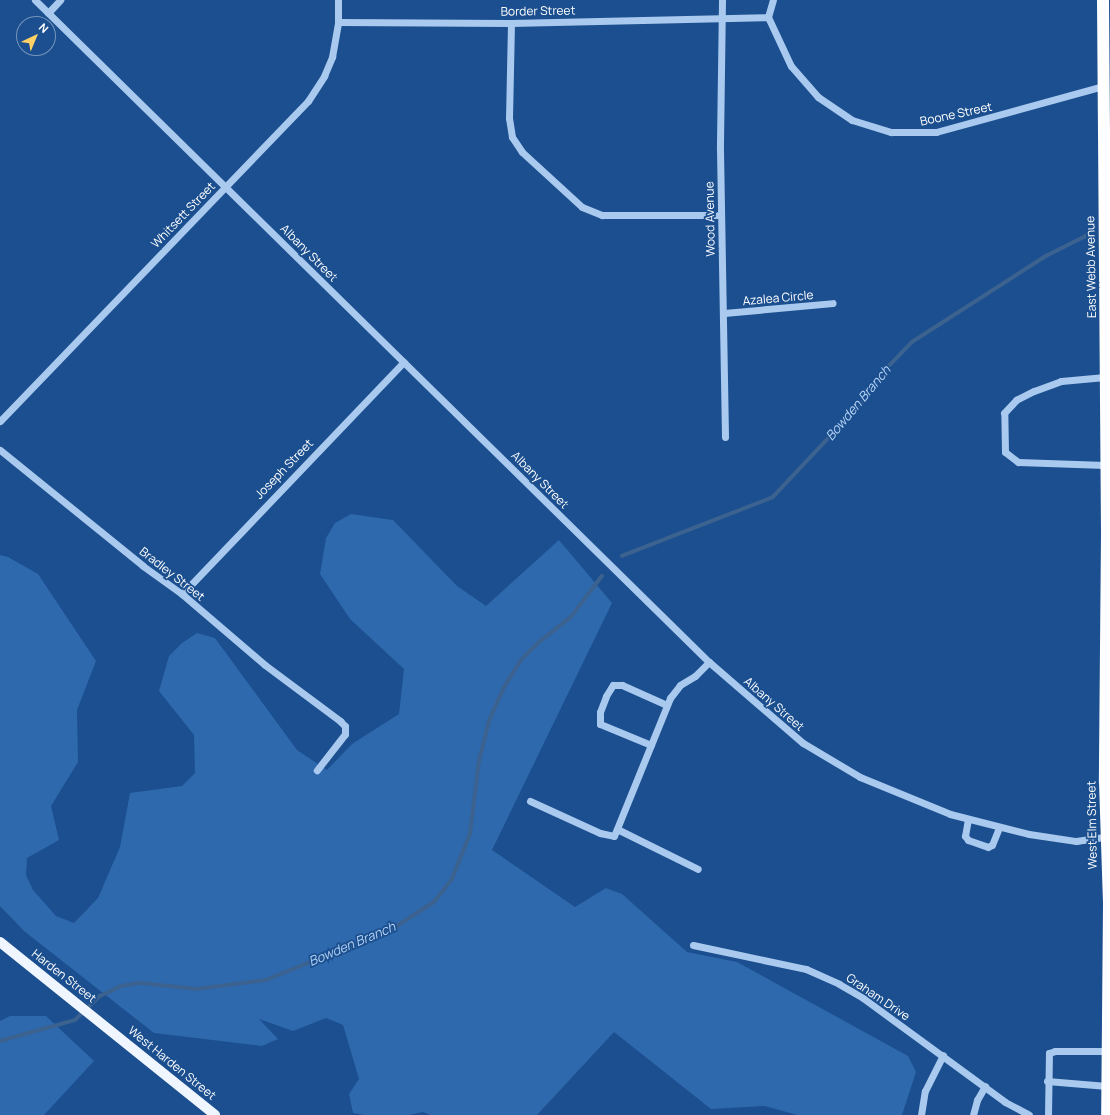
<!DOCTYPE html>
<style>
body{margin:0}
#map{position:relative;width:1110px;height:1115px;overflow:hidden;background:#1b4f8f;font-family:Manrope,sans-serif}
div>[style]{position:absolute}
.green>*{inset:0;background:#2e69ad}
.stream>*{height:3.5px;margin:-1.75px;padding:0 1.75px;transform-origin:1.75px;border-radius:1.75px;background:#3c6290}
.minor>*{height:7px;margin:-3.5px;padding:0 3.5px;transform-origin:3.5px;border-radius:3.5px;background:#a9c9ee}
.major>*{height:10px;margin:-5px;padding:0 5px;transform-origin:5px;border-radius:5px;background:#f0f6ff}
.highway>*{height:12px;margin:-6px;padding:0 6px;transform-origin:6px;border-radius:6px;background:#fff}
span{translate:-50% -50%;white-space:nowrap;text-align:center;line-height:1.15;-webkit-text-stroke:3.5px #1b4f8f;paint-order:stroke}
.street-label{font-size:12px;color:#fff}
.water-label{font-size:13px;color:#b5d3f5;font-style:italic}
.north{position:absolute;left:16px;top:16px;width:40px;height:40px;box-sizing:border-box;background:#1b4f8f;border:1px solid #7695bc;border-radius:50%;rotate:44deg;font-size:11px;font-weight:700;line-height:16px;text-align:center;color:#fff}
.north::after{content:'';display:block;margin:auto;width:14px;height:18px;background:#ffd166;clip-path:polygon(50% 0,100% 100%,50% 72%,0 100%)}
</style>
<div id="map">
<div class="green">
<div style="clip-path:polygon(351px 514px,393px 520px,457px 586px,486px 606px,559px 540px,612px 603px,492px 850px,575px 907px,606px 888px,622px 894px,687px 952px,737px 962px,908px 1056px,916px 1072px,902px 1115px,797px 1115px,765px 1106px,711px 1109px,614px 1032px,537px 1115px,430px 1115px,423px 1112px,409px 1115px,364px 1115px,353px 1113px,349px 1094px,359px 1079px,343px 1025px,326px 1018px,293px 1031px,259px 1019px,278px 1039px,262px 1046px,154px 1033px,24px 931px,0 906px,0 555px,8px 557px,38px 574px,96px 661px,77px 710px,78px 762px,51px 806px,59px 840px,27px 858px,26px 875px,33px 890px,56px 916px,74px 923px,98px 898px,120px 847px,130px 793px,182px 786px,195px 773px,194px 735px,159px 691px,169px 656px,182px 643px,197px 633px,215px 638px,297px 750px,327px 770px,352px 744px,399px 714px,404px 669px,350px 619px,320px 574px,326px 538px,335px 523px)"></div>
<div style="clip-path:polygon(10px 1016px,46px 1016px,94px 1061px,44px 1115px,0 1115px,0 1021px)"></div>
</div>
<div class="stream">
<div style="left:622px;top:556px;width:162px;rotate:-21.3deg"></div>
<div style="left:773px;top:497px;width:132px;rotate:-46.8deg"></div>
<div style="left:863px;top:401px;width:41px;rotate:-54deg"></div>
<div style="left:887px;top:368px;width:36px;rotate:-46deg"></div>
<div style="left:912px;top:342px;width:159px;rotate:-32.7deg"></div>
<div style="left:1046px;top:256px;width:49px;rotate:-26.6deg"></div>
<div style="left:0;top:1041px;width:78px;rotate:-15.6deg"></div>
<div style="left:75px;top:1020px;width:35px;rotate:-44deg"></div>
<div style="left:100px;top:996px;width:23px;rotate:-25deg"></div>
<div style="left:121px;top:986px;width:20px;rotate:-9deg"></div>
<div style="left:141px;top:983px;width:56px;rotate:6.1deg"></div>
<div style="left:197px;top:989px;width:70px;rotate:-7.4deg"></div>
<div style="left:266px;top:980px;width:138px;rotate:-22.1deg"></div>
<div style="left:394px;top:928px;width:48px;rotate:-33deg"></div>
<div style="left:434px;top:902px;width:29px;rotate:-52deg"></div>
<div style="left:452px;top:879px;width:48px;rotate:-68.2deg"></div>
<div style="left:470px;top:834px;width:74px;rotate:-83deg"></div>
<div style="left:479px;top:761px;width:41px;rotate:-76deg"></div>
<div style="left:489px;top:721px;width:35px;rotate:-66deg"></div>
<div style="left:503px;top:689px;width:34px;rotate:-58deg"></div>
<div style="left:521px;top:660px;width:24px;rotate:-45deg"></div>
<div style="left:538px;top:643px;width:42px;rotate:-38.2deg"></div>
<div style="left:571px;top:617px;width:51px;rotate:-52.9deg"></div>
</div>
<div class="minor">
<div style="left:35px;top:0;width:945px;rotate:44.49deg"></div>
<div style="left:709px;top:662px;width:124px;rotate:40.8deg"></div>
<div style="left:803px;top:743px;width:66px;rotate:30.8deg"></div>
<div style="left:860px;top:777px;width:97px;rotate:22.3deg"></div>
<div style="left:950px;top:814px;width:81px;rotate:14.2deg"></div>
<div style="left:1029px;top:834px;width:48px;rotate:8.5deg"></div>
<div style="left:1076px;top:841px;width:34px;rotate:-8deg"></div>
<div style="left:722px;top:0;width:150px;rotate:90.8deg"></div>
<div style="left:720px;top:150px;width:287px;rotate:89deg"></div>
<div style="left:48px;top:13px;width:18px;rotate:-47deg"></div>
<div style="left:768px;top:17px;width:54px;rotate:64.9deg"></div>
<div style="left:791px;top:66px;width:41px;rotate:48.9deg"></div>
<div style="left:818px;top:97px;width:41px;rotate:34.1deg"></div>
<div style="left:852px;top:120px;width:41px;rotate:17.1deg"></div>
<div style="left:891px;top:132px;width:45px"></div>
<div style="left:936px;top:132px;width:173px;rotate:-15.4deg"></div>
<div style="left:768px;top:17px;width:18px;rotate:-74deg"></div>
<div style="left:338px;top:22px;width:173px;rotate:0.3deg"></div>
<div style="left:511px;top:23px;width:257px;rotate:-1.3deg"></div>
<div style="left:511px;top:23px;width:95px;rotate:91.2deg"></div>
<div style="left:509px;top:118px;width:19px;rotate:81deg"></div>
<div style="left:512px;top:137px;width:18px;rotate:56deg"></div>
<div style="left:522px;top:152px;width:81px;rotate:42.5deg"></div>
<div style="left:582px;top:207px;width:22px;rotate:22deg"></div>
<div style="left:602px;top:215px;width:119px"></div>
<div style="left:724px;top:313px;width:109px;rotate:-5.2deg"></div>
<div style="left:0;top:421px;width:444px;rotate:-46.1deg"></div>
<div style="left:308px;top:101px;width:30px;rotate:-57deg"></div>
<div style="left:324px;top:76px;width:21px;rotate:-67deg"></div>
<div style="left:332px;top:57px;width:36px;rotate:-80deg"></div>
<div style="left:338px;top:22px;width:22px;rotate:-90deg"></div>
<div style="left:0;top:450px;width:184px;rotate:39deg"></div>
<div style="left:143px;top:566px;width:48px;rotate:35.7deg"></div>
<div style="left:182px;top:594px;width:109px;rotate:40.5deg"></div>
<div style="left:265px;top:665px;width:94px;rotate:36.7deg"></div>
<div style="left:340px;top:721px;width:7px;rotate:45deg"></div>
<div style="left:345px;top:726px;width:8px;rotate:90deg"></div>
<div style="left:345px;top:734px;width:46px;rotate:127.9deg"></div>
<div style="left:1105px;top:465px;width:87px;rotate:-178deg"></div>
<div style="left:1018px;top:462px;width:16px;rotate:-142deg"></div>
<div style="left:1005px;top:452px;width:39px;rotate:-91deg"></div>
<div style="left:1004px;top:413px;width:18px;rotate:-47deg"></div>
<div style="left:1016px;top:400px;width:20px;rotate:-27deg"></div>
<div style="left:1034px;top:391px;width:29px;rotate:-20deg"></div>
<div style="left:1061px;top:381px;width:44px;rotate:-5.2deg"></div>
<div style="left:182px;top:594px;width:321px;rotate:-46.3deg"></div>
<div style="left:651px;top:745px;width:55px;rotate:-157.6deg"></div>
<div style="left:600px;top:724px;width:12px;rotate:-90deg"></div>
<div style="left:600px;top:712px;width:17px;rotate:-69deg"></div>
<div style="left:606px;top:696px;width:13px;rotate:-58deg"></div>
<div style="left:613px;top:685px;width:9px"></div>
<div style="left:622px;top:685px;width:49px;rotate:24deg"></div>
<div style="left:530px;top:801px;width:77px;rotate:24.6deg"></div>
<div style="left:600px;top:833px;width:14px;rotate:12deg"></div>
<div style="left:614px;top:836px;width:149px;rotate:-67.9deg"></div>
<div style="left:670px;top:698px;width:16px;rotate:-52deg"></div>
<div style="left:680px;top:685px;width:17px;rotate:-31deg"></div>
<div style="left:695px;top:676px;width:20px;rotate:-45deg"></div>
<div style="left:968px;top:819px;width:17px;rotate:100deg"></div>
<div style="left:965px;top:836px;width:5px;rotate:53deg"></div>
<div style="left:968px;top:840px;width:21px;rotate:19deg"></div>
<div style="left:988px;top:847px;width:4px;rotate:-27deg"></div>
<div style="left:992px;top:845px;width:18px;rotate:-68deg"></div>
<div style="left:617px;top:829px;width:90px;rotate:26.3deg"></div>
<div style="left:693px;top:945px;width:116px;rotate:12deg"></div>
<div style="left:806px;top:969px;width:36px;rotate:24deg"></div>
<div style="left:839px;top:984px;width:28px;rotate:30deg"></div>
<div style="left:863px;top:998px;width:176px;rotate:36.2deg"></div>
<div style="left:1005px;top:1102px;width:27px;rotate:28deg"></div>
<div style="left:1047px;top:1081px;width:60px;rotate:4.8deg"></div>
<div style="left:921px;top:1115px;width:24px;rotate:-81deg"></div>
<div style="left:925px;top:1091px;width:40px;rotate:-63.4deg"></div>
<div style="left:973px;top:1115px;width:16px;rotate:-75deg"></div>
<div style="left:977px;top:1100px;width:16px;rotate:-60deg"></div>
<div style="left:1048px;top:1115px;width:62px;rotate:-89.1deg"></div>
<div style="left:1049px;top:1053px;width:6px;rotate:-18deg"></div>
<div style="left:1055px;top:1051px;width:52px"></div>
</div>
<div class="major">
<div style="left:0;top:942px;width:276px;rotate:38.8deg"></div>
</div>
<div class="highway">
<div style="left:1103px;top:0;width:534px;rotate:89.57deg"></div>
<div style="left:1107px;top:534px;width:248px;rotate:90.5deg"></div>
<div style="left:1105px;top:782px;width:123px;rotate:88.1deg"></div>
<div style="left:1109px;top:905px;width:210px;rotate:90.5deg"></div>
</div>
<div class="street-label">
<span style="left:538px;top:11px;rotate:-1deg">Border Street</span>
<span style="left:956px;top:114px;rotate:-12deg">Boone Street</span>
<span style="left:183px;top:215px;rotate:-46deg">Whitsett Street</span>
<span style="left:710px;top:219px;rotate:-91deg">Wood Avenue</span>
<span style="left:309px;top:253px;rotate:45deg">Albany Street</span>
<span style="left:1091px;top:267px;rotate:-91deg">East Webb Avenue</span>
<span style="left:778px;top:298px;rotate:-5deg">Azalea Circle</span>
<span style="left:284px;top:469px;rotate:-46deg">Joseph Street</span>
<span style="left:540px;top:480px;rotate:45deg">Albany Street</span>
<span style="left:172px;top:574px;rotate:38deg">Bradley Street</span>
<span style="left:774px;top:704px;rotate:41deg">Albany Street</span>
<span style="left:1092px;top:825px;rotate:-91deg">West Elm Street</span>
<span style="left:64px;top:976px;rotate:38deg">Harden Street</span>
<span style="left:878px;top:997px;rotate:34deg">Graham Drive</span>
<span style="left:172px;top:1063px;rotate:39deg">West Harden Street</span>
</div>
<div class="water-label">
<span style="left:858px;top:403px;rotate:-50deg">Bowden Branch</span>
<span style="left:352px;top:944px;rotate:-23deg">Bowden Branch</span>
</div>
<div class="north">N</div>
</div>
